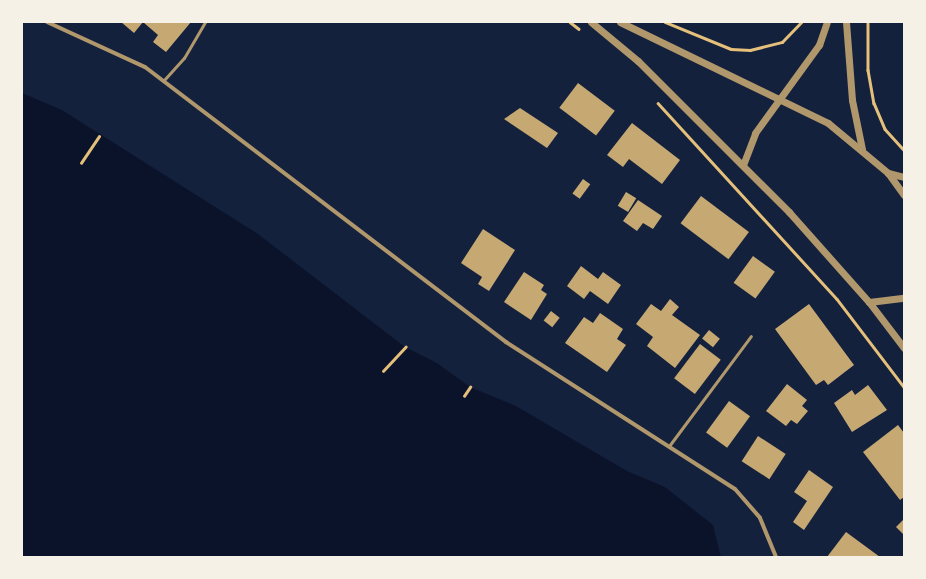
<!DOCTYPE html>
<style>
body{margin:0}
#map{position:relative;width:926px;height:579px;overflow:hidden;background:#14213d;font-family:"IBM Plex Serif",serif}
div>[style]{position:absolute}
.water>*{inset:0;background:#0b132b}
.building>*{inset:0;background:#c6a872;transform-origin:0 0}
.path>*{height:2.5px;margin:-1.25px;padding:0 1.25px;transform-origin:1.25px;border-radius:1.25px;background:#e5c07b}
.service>*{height:3px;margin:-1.5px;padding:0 1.5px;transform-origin:1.5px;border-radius:1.5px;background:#b1986c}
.minor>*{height:4px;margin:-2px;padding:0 2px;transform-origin:2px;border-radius:2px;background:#b1986c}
.tertiary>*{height:7px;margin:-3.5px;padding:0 3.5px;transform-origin:3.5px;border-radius:3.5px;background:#b1986c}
span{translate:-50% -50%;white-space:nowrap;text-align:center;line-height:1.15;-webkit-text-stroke:3px #f6f1e7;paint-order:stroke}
.frame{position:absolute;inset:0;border:23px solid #f6f1e7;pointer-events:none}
</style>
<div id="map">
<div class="water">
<div style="clip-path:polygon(22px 93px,62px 110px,258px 234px,405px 347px,437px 363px,470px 387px,516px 406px,627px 471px,665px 487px,713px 525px,721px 557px,22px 557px)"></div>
</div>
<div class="building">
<div style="clip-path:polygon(121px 22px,191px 22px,166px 52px,153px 42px,158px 35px,143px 22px,134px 33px)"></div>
<div style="left:578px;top:83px;width:46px;height:31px;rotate:37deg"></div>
<div style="clip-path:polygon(520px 108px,558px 133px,547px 148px,504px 119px)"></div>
<div style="clip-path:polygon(632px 123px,680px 160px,662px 184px,629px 159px,623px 167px,607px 155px)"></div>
<div style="left:583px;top:179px;width:9px;height:18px;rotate:36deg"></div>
<div style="left:626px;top:192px;width:12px;height:16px;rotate:31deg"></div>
<div style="left:701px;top:196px;width:60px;height:34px;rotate:37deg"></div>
<div style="clip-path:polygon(638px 200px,662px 216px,653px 229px,643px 223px,637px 231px,623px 221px)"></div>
<div style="clip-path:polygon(483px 229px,515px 250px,489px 291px,478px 284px,482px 277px,461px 263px)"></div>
<div style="left:753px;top:256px;width:27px;height:33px;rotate:36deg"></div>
<div style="clip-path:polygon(581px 266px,598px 279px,603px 272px,621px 285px,608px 304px,590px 291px,584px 299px,567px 286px)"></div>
<div style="clip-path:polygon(524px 272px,544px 285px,541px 290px,547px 294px,531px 320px,504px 302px)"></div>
<div style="clip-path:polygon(670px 299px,679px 307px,672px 315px,700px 335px,675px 368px,647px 346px,653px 337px,636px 324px,651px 304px,661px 311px)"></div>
<div style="clip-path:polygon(809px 304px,854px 365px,828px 385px,824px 380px,816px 385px,775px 329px)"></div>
<div style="left:551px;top:311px;width:11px;height:12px;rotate:38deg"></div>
<div style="clip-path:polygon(600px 313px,623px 329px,617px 339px,626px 345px,607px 372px,565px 343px,584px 317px,593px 323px)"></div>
<div style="left:709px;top:330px;width:14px;height:11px;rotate:39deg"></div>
<div style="left:700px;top:344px;width:26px;height:43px;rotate:37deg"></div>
<div style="clip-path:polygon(787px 384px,807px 400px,802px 406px,808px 411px,797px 424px,791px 420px,786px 426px,766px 411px)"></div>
<div style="clip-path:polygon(868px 385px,887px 410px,852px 432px,834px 403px,852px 390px,855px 395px)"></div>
<div style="left:729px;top:401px;width:26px;height:39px;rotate:36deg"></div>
<div style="clip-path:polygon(898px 425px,904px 433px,904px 497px,900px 500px,863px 452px)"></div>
<div style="left:758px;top:436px;width:33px;height:30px;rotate:33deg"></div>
<div style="clip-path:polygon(809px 470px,833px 487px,804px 530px,793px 522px,807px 501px,794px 492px)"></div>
<div style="clip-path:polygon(904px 519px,904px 535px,896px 527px)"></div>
<div style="clip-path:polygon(846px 532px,880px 557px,827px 557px)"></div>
</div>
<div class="path">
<div style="left:570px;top:22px;width:11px;rotate:38deg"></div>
<div style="left:665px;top:22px;width:71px;rotate:22.2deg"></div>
<div style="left:731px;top:49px;width:19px;rotate:3deg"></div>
<div style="left:750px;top:50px;width:33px;rotate:-14deg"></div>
<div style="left:782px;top:42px;width:28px;rotate:-46deg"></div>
<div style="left:868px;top:22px;width:48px;rotate:90deg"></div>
<div style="left:868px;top:70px;width:34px;rotate:80deg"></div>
<div style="left:874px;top:103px;width:28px;rotate:67deg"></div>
<div style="left:885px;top:129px;width:28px;rotate:48deg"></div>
<div style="left:658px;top:103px;width:265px;rotate:47.6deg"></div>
<div style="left:837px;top:299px;width:111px;rotate:52.7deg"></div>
<div style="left:81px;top:163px;width:32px;rotate:-56deg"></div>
<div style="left:383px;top:371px;width:33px;rotate:-47deg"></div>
<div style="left:464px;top:396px;width:11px;rotate:-56deg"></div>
</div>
<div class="service">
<div style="left:164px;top:80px;width:30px;rotate:-48deg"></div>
<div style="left:184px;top:58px;width:42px;rotate:-59.7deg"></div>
<div style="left:669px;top:446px;width:137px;rotate:-53.3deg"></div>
</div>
<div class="minor">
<div style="left:47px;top:22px;width:108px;rotate:24.7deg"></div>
<div style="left:145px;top:67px;width:454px;rotate:37.3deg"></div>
<div style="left:506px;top:342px;width:272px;rotate:32.7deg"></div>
<div style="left:735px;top:489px;width:38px;rotate:49deg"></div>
<div style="left:760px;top:518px;width:42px;rotate:67.7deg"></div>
</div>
<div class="tertiary">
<div style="left:591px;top:22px;width:61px;rotate:39.7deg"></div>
<div style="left:638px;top:61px;width:214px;rotate:45deg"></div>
<div style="left:789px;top:212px;width:120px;rotate:48.4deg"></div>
<div style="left:869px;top:302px;width:58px;rotate:52.7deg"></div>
<div style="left:620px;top:22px;width:231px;rotate:25.9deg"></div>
<div style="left:828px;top:123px;width:78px;rotate:39.8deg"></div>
<div style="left:888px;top:173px;width:27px;rotate:54deg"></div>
<div style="left:846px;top:22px;width:78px;rotate:85.6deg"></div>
<div style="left:852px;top:100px;width:50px;rotate:78.5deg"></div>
<div style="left:743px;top:165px;width:34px;rotate:-69deg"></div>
<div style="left:755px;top:133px;width:109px;rotate:-54deg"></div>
<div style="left:819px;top:45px;width:24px;rotate:-71deg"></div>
<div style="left:888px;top:173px;width:16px;rotate:14deg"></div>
<div style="left:869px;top:302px;width:35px;rotate:-7deg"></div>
</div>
<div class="frame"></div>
</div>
